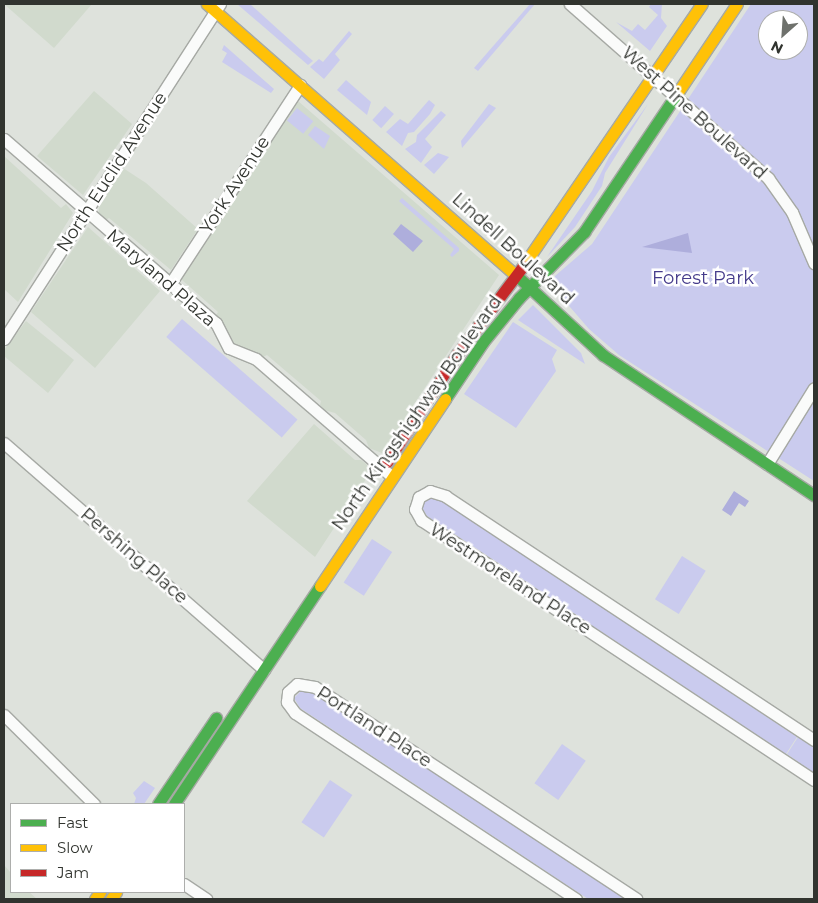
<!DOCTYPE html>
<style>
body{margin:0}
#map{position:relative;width:818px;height:903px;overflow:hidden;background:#dee2dc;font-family:Montserrat,sans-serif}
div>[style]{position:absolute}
.built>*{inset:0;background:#d1dacd}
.green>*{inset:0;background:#cacbee;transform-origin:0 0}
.water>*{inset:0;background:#aeaedc}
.roads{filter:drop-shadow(1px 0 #a6a9a4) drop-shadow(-1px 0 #a6a9a4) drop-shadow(0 1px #a6a9a4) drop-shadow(0 -1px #a6a9a4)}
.street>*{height:11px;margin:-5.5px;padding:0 5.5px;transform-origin:5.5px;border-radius:5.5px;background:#fafbfa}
.fast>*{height:11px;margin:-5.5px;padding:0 5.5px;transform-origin:5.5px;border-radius:5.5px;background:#4caf50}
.slow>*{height:11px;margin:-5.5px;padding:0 5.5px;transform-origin:5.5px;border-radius:5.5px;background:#ffc107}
.jam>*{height:11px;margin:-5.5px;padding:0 5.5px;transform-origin:5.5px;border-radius:5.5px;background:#c62828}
span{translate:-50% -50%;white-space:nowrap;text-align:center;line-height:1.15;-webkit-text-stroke:5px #fff;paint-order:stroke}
.street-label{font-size:18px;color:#31342f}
.park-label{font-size:18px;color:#453b8b}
.frame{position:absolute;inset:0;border:5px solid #31342f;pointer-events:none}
.legend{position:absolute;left:10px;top:803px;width:175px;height:90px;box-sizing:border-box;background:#fff;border:1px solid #adaeac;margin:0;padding:6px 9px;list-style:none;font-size:15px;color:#31342f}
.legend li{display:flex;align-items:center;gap:10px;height:25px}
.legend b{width:25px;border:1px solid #adaeac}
.north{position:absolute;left:758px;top:10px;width:50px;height:50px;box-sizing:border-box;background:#fff;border:1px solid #adaeac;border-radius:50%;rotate:206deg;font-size:14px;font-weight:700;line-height:20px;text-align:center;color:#31342f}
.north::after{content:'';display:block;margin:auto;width:18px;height:22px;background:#6e716c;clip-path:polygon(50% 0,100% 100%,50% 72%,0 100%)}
</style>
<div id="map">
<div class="built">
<div style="clip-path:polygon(4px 4px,92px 4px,54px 48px)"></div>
<div style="clip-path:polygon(94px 91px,132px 124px,83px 195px,37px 156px)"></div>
<div style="clip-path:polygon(298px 101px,499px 275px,382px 453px,369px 448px,366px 440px,335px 413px,324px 410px,320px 405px,321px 401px,267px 355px,263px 357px,233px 344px,216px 315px,218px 312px,181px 279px)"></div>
<div style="clip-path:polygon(4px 156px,61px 208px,66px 204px,73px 213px,18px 302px,4px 289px)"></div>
<div style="clip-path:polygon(123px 168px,146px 183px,198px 229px,171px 270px,109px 218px,106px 220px,99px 214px,99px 207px)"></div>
<div style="clip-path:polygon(88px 227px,160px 291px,95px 368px,31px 312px)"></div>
<div style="clip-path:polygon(26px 321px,74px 360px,48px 393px,4px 356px,4px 350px)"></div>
<div style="clip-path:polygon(314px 424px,355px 460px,361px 460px,367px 465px,370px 473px,315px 557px,247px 501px)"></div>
<div style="clip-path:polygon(4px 865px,11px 873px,11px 892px,29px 892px,37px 899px,4px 899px)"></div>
</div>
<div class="green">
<div style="clip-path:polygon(237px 4px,250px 4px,313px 61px,308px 65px)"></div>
<div style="clip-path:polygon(530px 4px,535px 4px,478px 71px,474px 68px)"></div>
<div style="clip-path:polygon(651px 4px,662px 4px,661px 18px,667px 26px,650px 51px,616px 22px,632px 31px,638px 24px,645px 30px,658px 15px,649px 7px)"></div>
<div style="clip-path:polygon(evenodd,751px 4px,814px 4px,814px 481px,619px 355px,589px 329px,551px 285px,555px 276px,592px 244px,751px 4px,768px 20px,798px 20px,798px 50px,768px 50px,768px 20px)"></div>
<div style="clip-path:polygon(349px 31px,352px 34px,335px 54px,340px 60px,324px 79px,310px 67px,319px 59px,323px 62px)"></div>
<div style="clip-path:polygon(224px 45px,274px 89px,271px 93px,222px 62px,227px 53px,222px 50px)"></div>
<div style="clip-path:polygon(346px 80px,371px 102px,367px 115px,337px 90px)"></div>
<div style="clip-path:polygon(429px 100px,435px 105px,430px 114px,414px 132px,408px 133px,402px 146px,386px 132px,400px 119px,408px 124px)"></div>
<div style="clip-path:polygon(489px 104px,496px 108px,462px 148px,461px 141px)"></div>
<div style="clip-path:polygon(648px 104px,605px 173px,602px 186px,575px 227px,547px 257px,592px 191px,609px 157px)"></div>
<div style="left:385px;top:106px;width:12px;height:19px;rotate:42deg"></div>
<div style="left:297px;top:108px;width:21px;height:16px;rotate:39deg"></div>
<div style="clip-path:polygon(441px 111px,446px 115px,425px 139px,432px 147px,421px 163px,405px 149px,416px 142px,417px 135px)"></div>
<div style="clip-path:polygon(315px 126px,330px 136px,324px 149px,308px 135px)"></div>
<div style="clip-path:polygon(438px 153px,449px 157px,434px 174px,424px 165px)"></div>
<div style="clip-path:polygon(402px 198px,459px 248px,459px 251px,452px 257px,450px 255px,454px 249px,399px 201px)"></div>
<div style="clip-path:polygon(533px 305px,581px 353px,585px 364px,518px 320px)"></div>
<div style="left:182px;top:319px;width:153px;height:24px;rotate:41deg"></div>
<div style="clip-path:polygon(513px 322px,557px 350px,552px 359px,556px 371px,516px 428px,464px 394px)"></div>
<div style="clip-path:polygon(431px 497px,438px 498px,797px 737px,786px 754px,427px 516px,421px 505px)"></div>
<div style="left:372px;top:539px;width:24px;height:52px;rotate:33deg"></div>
<div style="left:682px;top:556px;width:28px;height:51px;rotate:32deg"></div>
<div style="clip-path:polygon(302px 690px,312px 691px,625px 899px,588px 899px,300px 708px,294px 698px)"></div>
<div style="clip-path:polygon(798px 737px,814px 748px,814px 773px,787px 754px)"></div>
<div style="left:562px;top:744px;width:29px;height:48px;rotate:35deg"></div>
<div style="left:330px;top:780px;width:27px;height:51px;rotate:34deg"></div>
<div style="clip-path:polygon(144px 781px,155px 788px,144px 804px,134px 804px,136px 798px,133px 793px)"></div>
</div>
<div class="water">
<div style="clip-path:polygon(401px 224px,423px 241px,413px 252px,393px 234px)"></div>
<div style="clip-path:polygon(688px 233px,692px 253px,642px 247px)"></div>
<div style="clip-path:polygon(734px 491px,749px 501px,745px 507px,739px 503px,731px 516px,722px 510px)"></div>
</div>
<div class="roads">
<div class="street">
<div style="left:570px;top:4px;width:264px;rotate:41.3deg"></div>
<div style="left:768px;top:178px;width:42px;rotate:54.8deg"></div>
<div style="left:792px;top:212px;width:56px;rotate:66.7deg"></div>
<div style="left:4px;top:139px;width:281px;rotate:41deg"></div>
<div style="left:216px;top:323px;width:28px;rotate:63deg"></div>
<div style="left:229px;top:348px;width:29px;rotate:22deg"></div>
<div style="left:256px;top:359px;width:180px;rotate:40.9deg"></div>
<div style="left:170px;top:284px;width:238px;rotate:-56.8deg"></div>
<div style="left:4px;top:339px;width:399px;rotate:-57.2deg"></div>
<div style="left:4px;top:443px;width:345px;rotate:41.1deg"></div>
<div style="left:767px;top:464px;width:89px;rotate:-58.3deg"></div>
<div style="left:4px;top:715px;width:127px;rotate:44.7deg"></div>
<div style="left:814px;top:740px;width:442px;rotate:-146.5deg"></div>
<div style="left:446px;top:496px;width:17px;rotate:-163deg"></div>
<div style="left:430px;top:491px;width:13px;rotate:151deg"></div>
<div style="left:419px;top:497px;width:13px;rotate:108deg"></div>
<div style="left:415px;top:509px;width:13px;rotate:61deg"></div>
<div style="left:421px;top:520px;width:471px;rotate:33.5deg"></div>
<div style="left:184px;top:884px;width:27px;rotate:34deg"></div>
<div style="left:576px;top:899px;width:337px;rotate:-146.5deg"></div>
<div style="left:295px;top:713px;width:14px;rotate:-126deg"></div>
<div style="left:287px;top:702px;width:10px;rotate:-84deg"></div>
<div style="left:288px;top:692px;width:12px;rotate:-42deg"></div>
<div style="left:297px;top:684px;width:18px;rotate:9deg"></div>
<div style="left:315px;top:687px;width:385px;rotate:33.4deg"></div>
</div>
<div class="fast">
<div style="left:516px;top:275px;width:118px;rotate:42.6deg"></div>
<div style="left:603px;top:355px;width:253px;rotate:33.6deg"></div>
<div style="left:445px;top:399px;width:69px;rotate:-56.3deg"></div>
<div style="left:483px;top:342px;width:57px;rotate:-50.7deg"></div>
<div style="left:519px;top:298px;width:93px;rotate:-45.4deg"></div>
<div style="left:584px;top:232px;width:169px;rotate:-56.1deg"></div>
<div style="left:158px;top:804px;width:104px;rotate:-56deg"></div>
<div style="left:174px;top:804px;width:262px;rotate:-56.2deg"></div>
</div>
<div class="slow">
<div style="left:207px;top:4px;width:411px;rotate:41.3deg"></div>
<div style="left:678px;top:92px;width:106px;rotate:-56.2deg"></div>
<div style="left:523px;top:266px;width:317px;rotate:-55.7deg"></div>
<div style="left:320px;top:586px;width:225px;rotate:-56.2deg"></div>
<div style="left:95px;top:899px;width:9px;rotate:-54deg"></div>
<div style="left:111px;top:899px;width:9px;rotate:-54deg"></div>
</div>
<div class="jam">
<div style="left:387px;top:462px;width:129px;rotate:-57.1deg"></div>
<div style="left:457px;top:354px;width:110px;rotate:-53.1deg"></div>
</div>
</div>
<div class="street-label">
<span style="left:694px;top:113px;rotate:42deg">West Pine Boulevard</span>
<span style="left:112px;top:172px;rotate:-57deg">North Euclid Avenue</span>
<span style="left:235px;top:185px;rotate:-57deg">York Avenue</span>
<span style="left:513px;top:249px;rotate:42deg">Lindell Boulevard</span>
<span style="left:161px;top:278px;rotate:41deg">Maryland Plaza</span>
<span style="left:417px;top:413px;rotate:-55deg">North Kingshighway Boulevard</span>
<span style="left:134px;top:556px;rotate:41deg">Pershing Place</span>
<span style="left:510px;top:579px;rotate:33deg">Westmoreland Place</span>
<span style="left:374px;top:727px;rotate:33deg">Portland Place</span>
</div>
<div class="park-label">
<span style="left:703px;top:278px">Forest Park</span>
</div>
<div class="frame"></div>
<ul class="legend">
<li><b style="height:6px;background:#4caf50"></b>Fast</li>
<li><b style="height:6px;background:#ffc107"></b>Slow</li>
<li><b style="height:6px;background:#c62828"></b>Jam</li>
</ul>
<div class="north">N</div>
</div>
